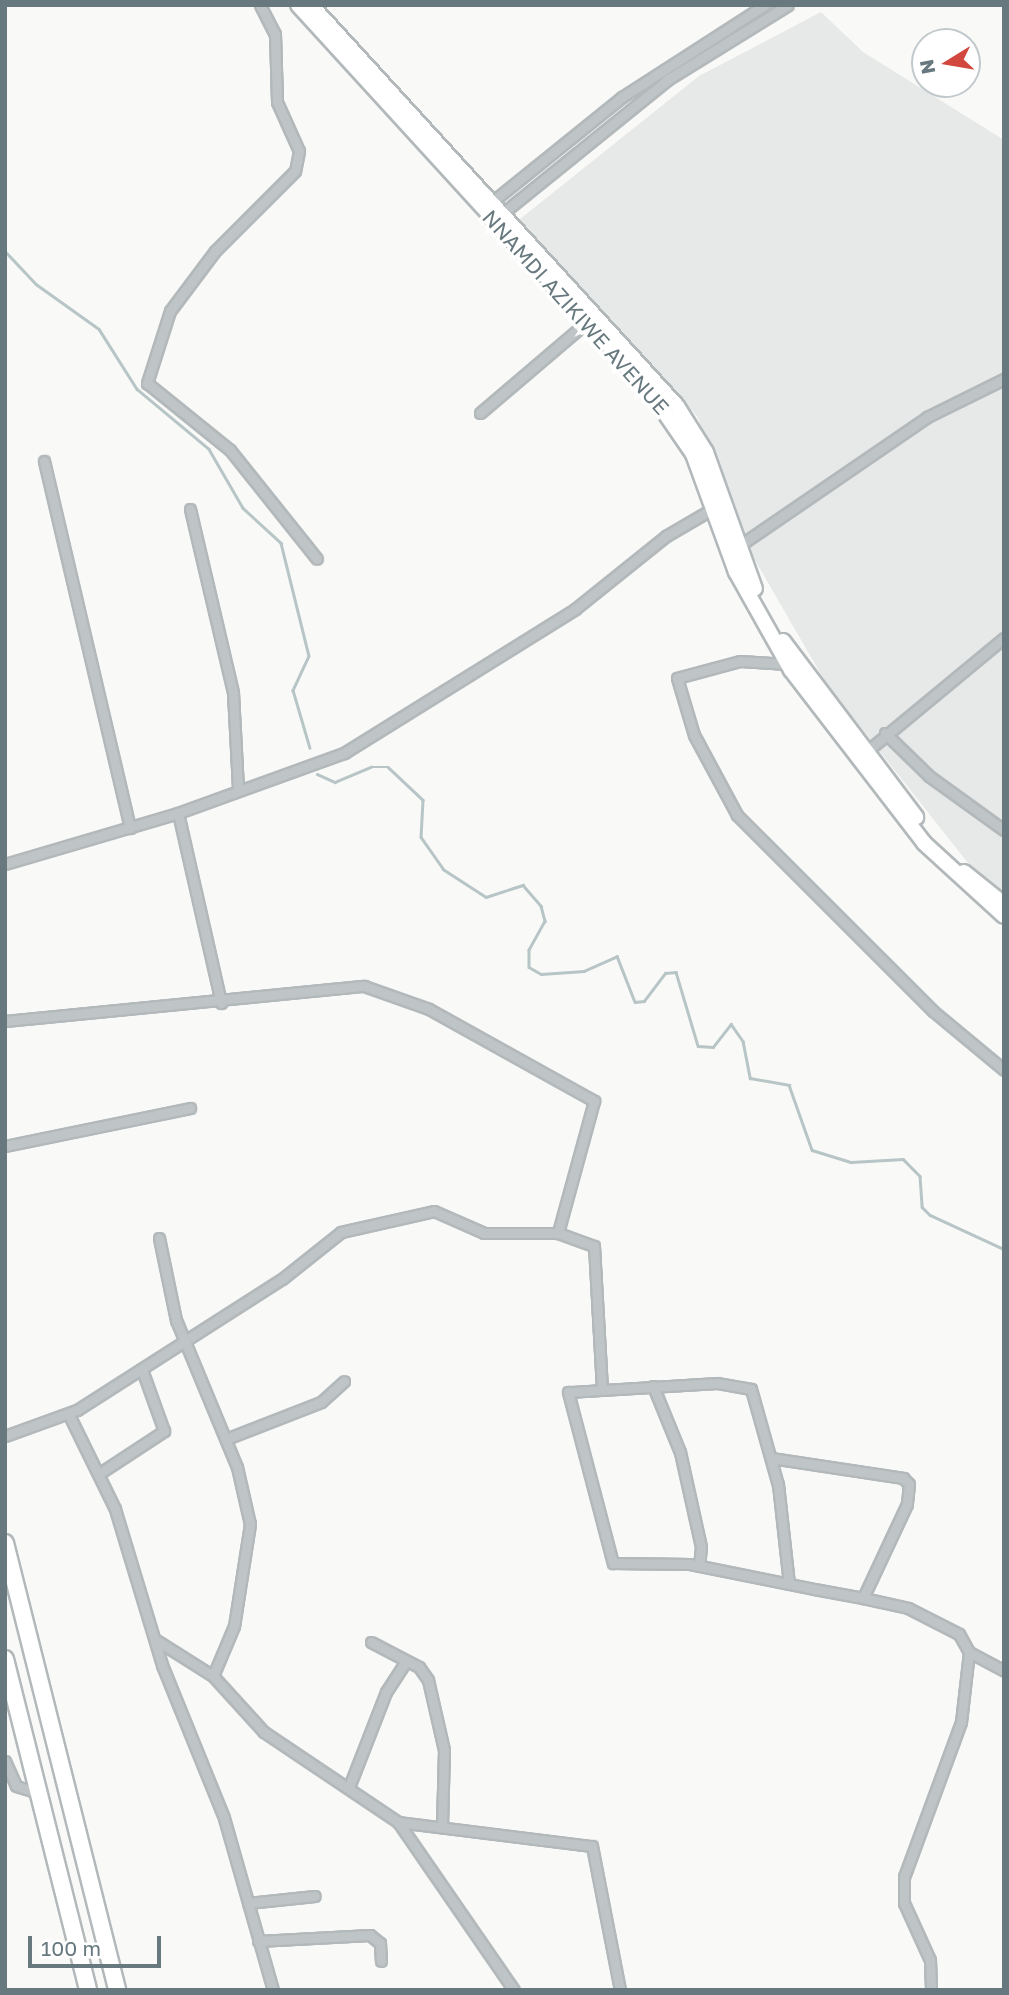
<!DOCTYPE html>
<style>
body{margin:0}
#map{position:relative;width:1009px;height:1995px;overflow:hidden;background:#f9f9f8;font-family:"Golos Text",sans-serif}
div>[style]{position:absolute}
.built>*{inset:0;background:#e7e9e8}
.stream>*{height:2.5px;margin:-1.25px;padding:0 1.25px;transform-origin:1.25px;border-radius:1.25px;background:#b7c5c6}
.roads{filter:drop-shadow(2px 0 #b3b9bb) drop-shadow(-2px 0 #b3b9bb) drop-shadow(0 2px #b3b9bb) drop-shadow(0 -2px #b3b9bb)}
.street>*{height:9px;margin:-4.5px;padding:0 4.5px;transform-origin:4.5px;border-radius:4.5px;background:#bfc5c7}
.primary>*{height:14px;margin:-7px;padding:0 7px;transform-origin:7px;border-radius:7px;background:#fff}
.highway>*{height:16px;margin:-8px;padding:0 8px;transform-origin:8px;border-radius:8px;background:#fff}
span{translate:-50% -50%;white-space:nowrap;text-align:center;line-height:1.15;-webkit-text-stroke:7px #fff;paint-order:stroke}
.street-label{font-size:21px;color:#67797f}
.frame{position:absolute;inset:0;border:7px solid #67797f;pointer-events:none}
.north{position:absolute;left:911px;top:28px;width:70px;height:70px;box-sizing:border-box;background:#fff;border:2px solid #c2c9cc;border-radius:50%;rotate:259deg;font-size:19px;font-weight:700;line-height:28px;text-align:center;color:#67797f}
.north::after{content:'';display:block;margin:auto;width:24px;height:32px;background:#d2483f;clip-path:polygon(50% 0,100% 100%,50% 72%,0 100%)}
.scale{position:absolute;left:28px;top:1936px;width:133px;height:32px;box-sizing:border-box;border:4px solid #67797f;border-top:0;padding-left:9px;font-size:21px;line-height:24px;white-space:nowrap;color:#67797f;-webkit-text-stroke:5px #fff;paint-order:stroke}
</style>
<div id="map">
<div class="built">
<div style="clip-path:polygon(821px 12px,863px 52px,1004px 140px,1004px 892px,968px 863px,827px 685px,748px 548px,697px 416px,520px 219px,699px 76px)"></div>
</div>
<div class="stream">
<div style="left:5px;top:251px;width:45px;rotate:46.8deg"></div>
<div style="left:36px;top:284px;width:77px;rotate:35.5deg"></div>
<div style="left:99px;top:329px;width:71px;rotate:57.7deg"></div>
<div style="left:137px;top:389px;width:94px;rotate:39.8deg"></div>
<div style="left:209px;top:449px;width:68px;rotate:60deg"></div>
<div style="left:243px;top:508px;width:52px;rotate:42.6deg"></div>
<div style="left:281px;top:543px;width:116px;rotate:76.1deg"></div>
<div style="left:309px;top:656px;width:38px;rotate:115deg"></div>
<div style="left:293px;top:690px;width:60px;rotate:73.7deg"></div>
<div style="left:317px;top:774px;width:20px;rotate:24deg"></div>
<div style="left:335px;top:782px;width:39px;rotate:-23deg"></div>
<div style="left:371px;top:767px;width:17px"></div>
<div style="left:388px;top:767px;width:48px;rotate:43.3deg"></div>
<div style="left:423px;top:800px;width:37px;rotate:93deg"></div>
<div style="left:421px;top:837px;width:39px;rotate:55deg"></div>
<div style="left:443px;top:869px;width:51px;rotate:33.1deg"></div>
<div style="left:486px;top:897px;width:39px;rotate:-18deg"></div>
<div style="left:523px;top:885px;width:28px;rotate:49deg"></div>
<div style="left:541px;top:906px;width:16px;rotate:75deg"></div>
<div style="left:545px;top:921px;width:33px;rotate:119deg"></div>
<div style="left:529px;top:950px;width:17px;rotate:90deg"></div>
<div style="left:529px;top:967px;width:14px;rotate:30deg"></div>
<div style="left:541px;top:974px;width:43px;rotate:-4deg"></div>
<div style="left:584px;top:971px;width:36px;rotate:-24deg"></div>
<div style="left:617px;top:956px;width:49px;rotate:68.6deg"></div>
<div style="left:635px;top:1002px;width:9px;rotate:-6deg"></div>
<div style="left:644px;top:1001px;width:35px;rotate:-53deg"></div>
<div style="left:665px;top:973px;width:11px;rotate:-5deg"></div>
<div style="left:676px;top:972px;width:77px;rotate:73.4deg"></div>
<div style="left:698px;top:1046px;width:15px;rotate:4deg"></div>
<div style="left:713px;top:1047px;width:29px;rotate:-52deg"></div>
<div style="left:731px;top:1024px;width:21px;rotate:55deg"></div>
<div style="left:743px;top:1041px;width:38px;rotate:79deg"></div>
<div style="left:750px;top:1078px;width:40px;rotate:10deg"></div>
<div style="left:789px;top:1085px;width:69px;rotate:70.5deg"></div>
<div style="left:812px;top:1150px;width:41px;rotate:17.1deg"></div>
<div style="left:851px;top:1162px;width:52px;rotate:-3.3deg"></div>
<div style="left:903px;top:1159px;width:24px;rotate:45deg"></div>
<div style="left:920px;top:1176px;width:31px;rotate:86deg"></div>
<div style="left:922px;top:1207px;width:11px;rotate:45deg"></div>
<div style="left:930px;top:1215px;width:81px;rotate:24.7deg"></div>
</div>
<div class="roads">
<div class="street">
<div style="left:260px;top:5px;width:33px;rotate:63deg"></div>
<div style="left:275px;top:34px;width:68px;rotate:88.3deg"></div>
<div style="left:277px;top:102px;width:54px;rotate:65.8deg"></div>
<div style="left:299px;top:151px;width:20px;rotate:101deg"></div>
<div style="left:295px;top:171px;width:113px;rotate:135deg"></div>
<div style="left:215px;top:251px;width:75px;rotate:126.9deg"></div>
<div style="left:170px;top:311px;width:76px;rotate:107.7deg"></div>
<div style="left:147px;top:383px;width:107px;rotate:38.9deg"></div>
<div style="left:230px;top:450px;width:139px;rotate:51.4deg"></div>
<div style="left:492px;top:202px;width:167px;rotate:-38.9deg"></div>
<div style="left:622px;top:97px;width:170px;rotate:-32.8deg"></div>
<div style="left:503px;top:213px;width:211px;rotate:-39deg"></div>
<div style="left:667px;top:80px;width:142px;rotate:-31.8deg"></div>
<div style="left:480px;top:413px;width:140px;rotate:-40.4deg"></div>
<div style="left:44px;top:461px;width:377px;rotate:76.8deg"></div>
<div style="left:190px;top:509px;width:189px;rotate:76.8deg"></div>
<div style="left:233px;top:693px;width:96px;rotate:87deg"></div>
<div style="left:736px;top:548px;width:232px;rotate:-34.4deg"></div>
<div style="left:927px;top:417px;width:86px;rotate:-26.3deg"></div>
<div style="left:787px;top:664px;width:47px;rotate:-176.3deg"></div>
<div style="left:740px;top:661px;width:65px;rotate:164.9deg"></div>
<div style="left:677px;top:678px;width:59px;rotate:73.4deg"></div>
<div style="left:694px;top:735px;width:91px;rotate:61.7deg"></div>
<div style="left:737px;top:815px;width:277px;rotate:45deg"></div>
<div style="left:933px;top:1011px;width:92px;rotate:39.7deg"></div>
<div style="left:885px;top:733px;width:62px;rotate:44.3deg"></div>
<div style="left:929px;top:776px;width:92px;rotate:35.8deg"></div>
<div style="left:866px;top:752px;width:179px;rotate:-39.6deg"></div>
<div style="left:178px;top:813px;width:195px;rotate:77.2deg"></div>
<div style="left:5px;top:864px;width:180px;rotate:-16.4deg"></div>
<div style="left:178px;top:813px;width:177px;rotate:-19.9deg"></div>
<div style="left:344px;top:753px;width:272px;rotate:-31.9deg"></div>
<div style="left:575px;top:609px;width:117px;rotate:-38.7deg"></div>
<div style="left:666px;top:536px;width:56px;rotate:-30.3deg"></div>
<div style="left:5px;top:1021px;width:361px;rotate:-5.6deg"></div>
<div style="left:364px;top:986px;width:69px;rotate:19.5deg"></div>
<div style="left:429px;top:1009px;width:189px;rotate:29.1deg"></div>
<div style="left:594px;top:1101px;width:137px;rotate:105.3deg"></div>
<div style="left:5px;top:1146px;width:189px;rotate:-11.6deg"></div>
<div style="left:159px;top:1238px;width:84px;rotate:78.3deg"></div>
<div style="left:176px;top:1320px;width:159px;rotate:67.5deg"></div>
<div style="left:237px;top:1467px;width:58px;rotate:77.2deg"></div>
<div style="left:250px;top:1524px;width:103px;rotate:98.9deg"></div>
<div style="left:234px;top:1626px;width:54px;rotate:112.8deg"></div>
<div style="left:653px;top:1386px;width:71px;rotate:67.8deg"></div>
<div style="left:680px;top:1452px;width:97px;rotate:77.5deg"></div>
<div style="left:701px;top:1547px;width:19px;rotate:96deg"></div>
<div style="left:69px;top:1415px;width:105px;rotate:63.9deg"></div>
<div style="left:115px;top:1509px;width:163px;rotate:73.2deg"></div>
<div style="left:162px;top:1665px;width:165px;rotate:67.9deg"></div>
<div style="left:224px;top:1818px;width:179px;rotate:74.1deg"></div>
<div style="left:5px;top:1436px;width:77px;rotate:-19.9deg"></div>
<div style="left:77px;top:1410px;width:243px;rotate:-32.6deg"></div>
<div style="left:282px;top:1279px;width:75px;rotate:-38.5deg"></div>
<div style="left:341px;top:1232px;width:95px;rotate:-12.7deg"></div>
<div style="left:434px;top:1211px;width:55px;rotate:23.7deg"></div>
<div style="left:484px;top:1233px;width:74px"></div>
<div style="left:558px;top:1233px;width:38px;rotate:20deg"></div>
<div style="left:594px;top:1246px;width:144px;rotate:86.8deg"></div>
<div style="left:226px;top:1439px;width:102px;rotate:-21.3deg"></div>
<div style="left:321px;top:1402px;width:31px;rotate:-42deg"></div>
<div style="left:771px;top:1458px;width:134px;rotate:8.6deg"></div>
<div style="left:903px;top:1478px;width:8px;rotate:45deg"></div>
<div style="left:909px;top:1484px;width:20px;rotate:96deg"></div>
<div style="left:907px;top:1504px;width:104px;rotate:115.1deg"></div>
<div style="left:100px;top:1473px;width:77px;rotate:-33.3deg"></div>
<div style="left:164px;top:1431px;width:65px;rotate:-109.8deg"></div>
<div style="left:789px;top:1584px;width:100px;rotate:-96.3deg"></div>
<div style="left:778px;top:1485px;width:100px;rotate:-105.7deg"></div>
<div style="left:751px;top:1389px;width:35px;rotate:-170deg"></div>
<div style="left:717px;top:1383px;width:149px;rotate:176.5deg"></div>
<div style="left:568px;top:1392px;width:177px;rotate:75.3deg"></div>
<div style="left:613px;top:1563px;width:77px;rotate:0.7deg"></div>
<div style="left:690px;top:1564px;width:126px;rotate:11.4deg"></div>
<div style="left:814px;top:1589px;width:50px;rotate:10.4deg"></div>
<div style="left:863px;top:1598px;width:46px;rotate:12.5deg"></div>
<div style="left:908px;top:1608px;width:57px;rotate:27deg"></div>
<div style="left:959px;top:1634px;width:21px;rotate:61deg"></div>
<div style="left:969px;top:1652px;width:70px;rotate:96.5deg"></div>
<div style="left:961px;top:1722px;width:165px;rotate:110.2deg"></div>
<div style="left:904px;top:1877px;width:26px;rotate:90deg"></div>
<div style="left:904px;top:1903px;width:63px;rotate:65.5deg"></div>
<div style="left:930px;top:1960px;width:30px;rotate:88deg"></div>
<div style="left:156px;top:1640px;width:67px;rotate:32.3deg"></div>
<div style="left:213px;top:1676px;width:76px;rotate:47.7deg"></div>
<div style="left:264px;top:1732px;width:161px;rotate:33.9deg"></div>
<div style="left:398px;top:1822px;width:204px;rotate:55.4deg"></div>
<div style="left:371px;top:1642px;width:54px;rotate:27.5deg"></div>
<div style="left:419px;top:1667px;width:16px;rotate:55deg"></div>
<div style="left:428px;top:1680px;width:72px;rotate:77.1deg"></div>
<div style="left:444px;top:1750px;width:74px;rotate:91.5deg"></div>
<div style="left:969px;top:1652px;width:40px;rotate:28deg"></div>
<div style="left:5px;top:1761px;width:27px;rotate:66deg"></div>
<div style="left:16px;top:1786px;width:24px;rotate:17deg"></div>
<div style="left:349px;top:1787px;width:102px;rotate:-68.7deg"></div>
<div style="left:386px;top:1692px;width:37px;rotate:-57deg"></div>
<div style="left:398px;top:1822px;width:195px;rotate:7.1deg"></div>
<div style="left:592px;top:1846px;width:147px;rotate:79deg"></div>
<div style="left:248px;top:1903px;width:67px;rotate:-6deg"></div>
<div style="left:258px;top:1941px;width:112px;rotate:-3.1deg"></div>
<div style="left:370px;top:1935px;width:13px;rotate:39deg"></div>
<div style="left:380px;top:1943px;width:18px;rotate:87deg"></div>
</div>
<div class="primary">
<div style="left:298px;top:5px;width:517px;rotate:47.58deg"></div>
<div style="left:647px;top:387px;width:81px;rotate:55.5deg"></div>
<div style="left:693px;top:454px;width:126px;rotate:70deg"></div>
<div style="left:736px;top:572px;width:112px;rotate:60.7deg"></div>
<div style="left:791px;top:670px;width:218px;rotate:52.4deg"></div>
<div style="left:924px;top:843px;width:108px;rotate:42.4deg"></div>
<div style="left:311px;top:5px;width:543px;rotate:47.61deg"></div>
<div style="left:677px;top:406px;width:54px;rotate:57.8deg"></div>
<div style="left:706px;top:452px;width:145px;rotate:70.3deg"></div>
<div style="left:783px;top:641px;width:221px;rotate:52.9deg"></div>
<div style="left:964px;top:872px;width:51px;rotate:38.7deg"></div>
</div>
<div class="highway">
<div style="left:5px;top:1543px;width:461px;rotate:75.9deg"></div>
<div style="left:5px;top:1659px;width:341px;rotate:75.9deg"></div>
</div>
</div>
<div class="street-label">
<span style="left:576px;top:312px;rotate:48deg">NNAMDI AZIKIWE AVENUE</span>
</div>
<div class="frame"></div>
<div class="north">N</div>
<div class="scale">100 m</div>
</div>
